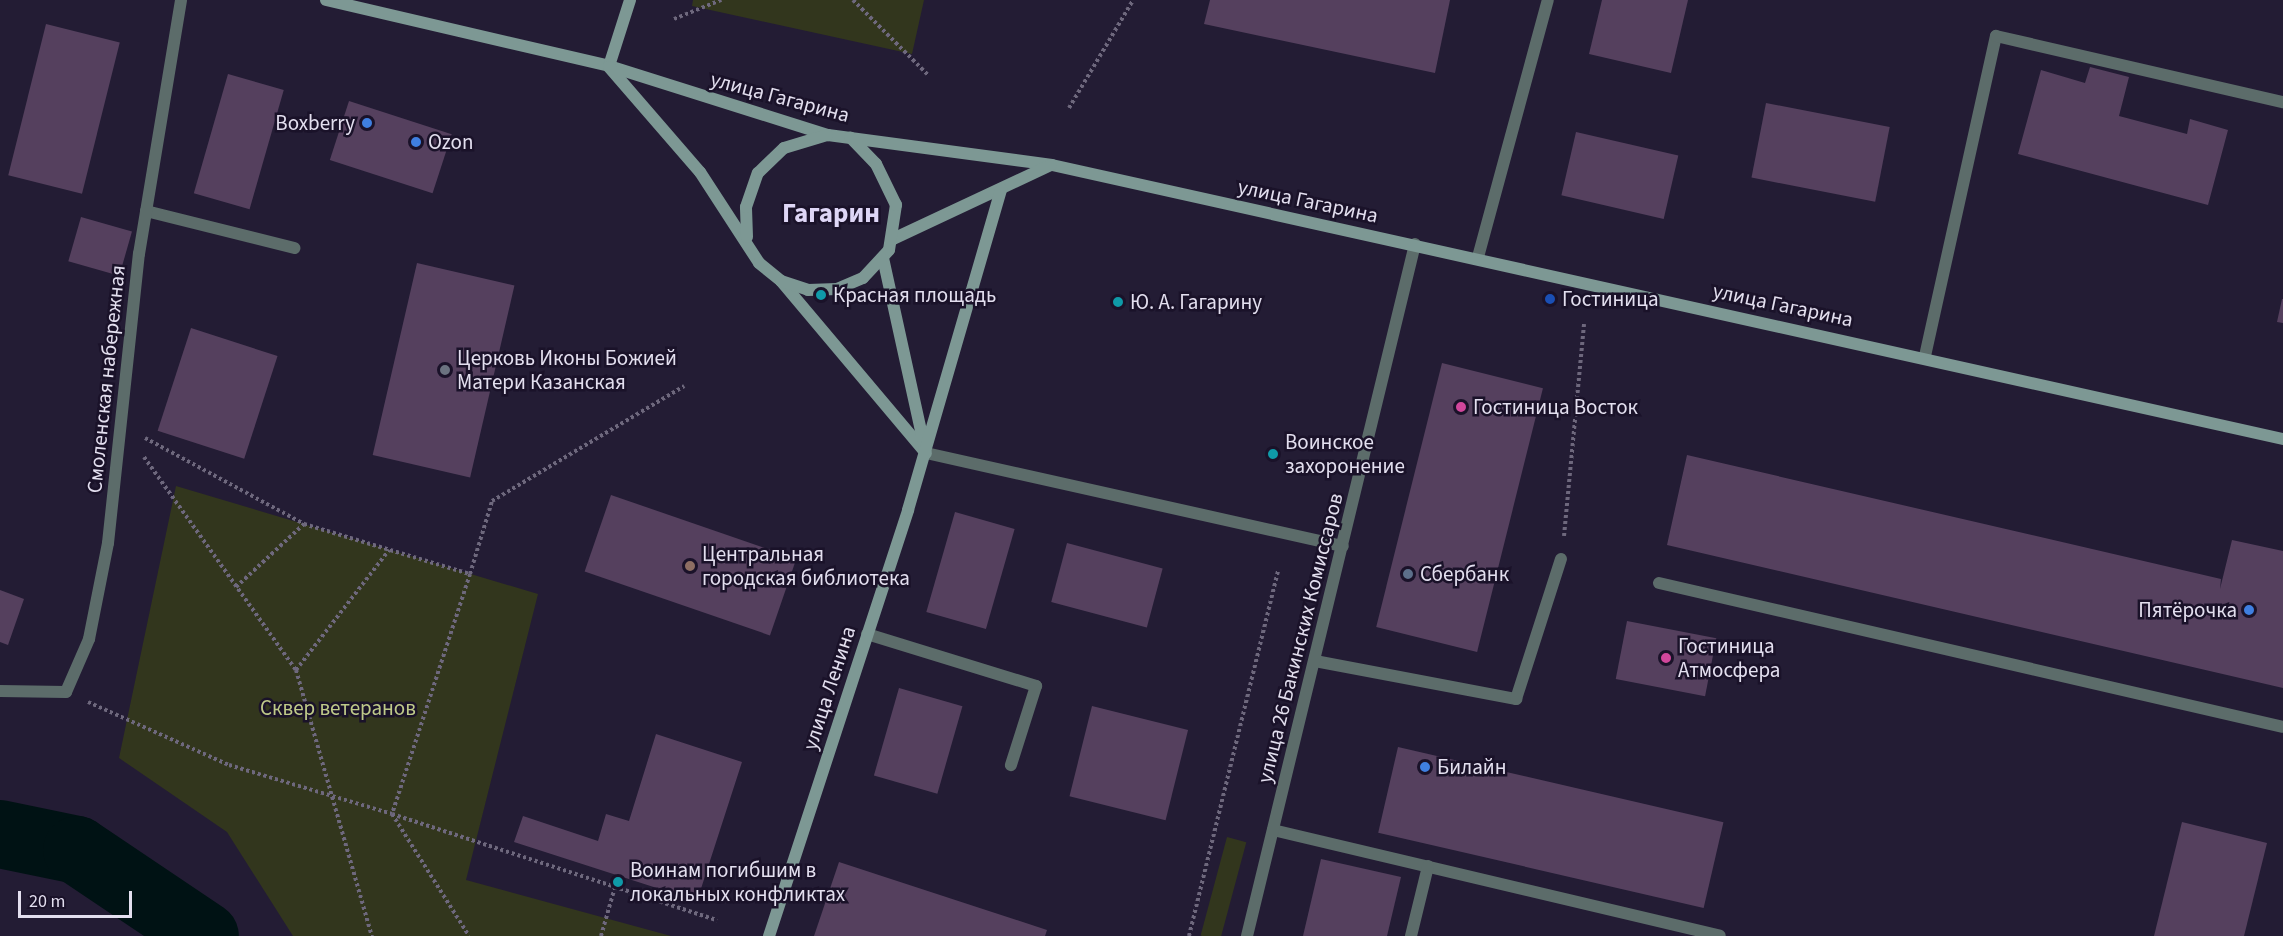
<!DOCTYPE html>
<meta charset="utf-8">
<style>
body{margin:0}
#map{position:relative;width:2283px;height:936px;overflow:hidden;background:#231c34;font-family:"Source Sans 3",sans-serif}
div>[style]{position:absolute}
.green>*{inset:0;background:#32361d;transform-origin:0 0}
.river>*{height:68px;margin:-34px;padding:0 34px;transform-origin:34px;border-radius:34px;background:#001214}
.building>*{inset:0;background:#55405e;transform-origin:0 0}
.path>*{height:4px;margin-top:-2px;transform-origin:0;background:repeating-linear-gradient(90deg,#6e687d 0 3px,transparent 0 6px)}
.lane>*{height:12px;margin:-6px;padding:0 6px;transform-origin:6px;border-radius:6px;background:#5c6c6a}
.street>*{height:12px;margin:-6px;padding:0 6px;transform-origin:6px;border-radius:6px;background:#5c6c6a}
.secondary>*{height:12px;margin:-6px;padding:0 6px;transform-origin:6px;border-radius:6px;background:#7d9894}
.dots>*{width:16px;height:16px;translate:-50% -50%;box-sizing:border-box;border:3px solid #1a1229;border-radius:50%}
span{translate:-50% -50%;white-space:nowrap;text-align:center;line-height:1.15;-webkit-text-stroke:5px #1a1229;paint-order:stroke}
.street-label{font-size:21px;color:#e3dfef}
.poi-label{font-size:21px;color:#e3dfef}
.right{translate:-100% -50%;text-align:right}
.left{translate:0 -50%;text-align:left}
.park-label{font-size:21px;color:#bfca89}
.district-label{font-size:27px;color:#ded6f6;font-weight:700}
.scale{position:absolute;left:18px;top:891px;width:114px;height:27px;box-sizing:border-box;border:3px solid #e3dfef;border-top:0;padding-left:8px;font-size:18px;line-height:21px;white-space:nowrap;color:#e3dfef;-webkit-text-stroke:4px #1a1229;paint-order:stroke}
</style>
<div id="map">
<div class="green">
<div style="clip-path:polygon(693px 0,924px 0,912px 54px,692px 6px)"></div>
<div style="clip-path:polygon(176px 486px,538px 594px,466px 880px,671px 936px,293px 936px,227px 832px,119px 758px)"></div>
<div style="left:1227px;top:837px;width:20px;height:102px;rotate:15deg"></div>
</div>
<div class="river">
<div style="left:0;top:834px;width:79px;rotate:11.7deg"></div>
<div style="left:77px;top:850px;width:154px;rotate:33.9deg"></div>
</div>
<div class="building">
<div style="clip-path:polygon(1210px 0,1450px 0,1435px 73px,1204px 24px)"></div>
<div style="clip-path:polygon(1602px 0,1688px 0,1671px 73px,1589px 54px)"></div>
<div style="left:46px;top:24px;width:76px;height:156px;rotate:14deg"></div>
<div style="clip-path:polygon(2090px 67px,2129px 77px,2119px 116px,2187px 134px,2190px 119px,2228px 130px,2208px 205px,2018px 154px,2041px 70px,2085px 83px)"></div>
<div style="left:228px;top:74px;width:58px;height:124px;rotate:16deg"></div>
<div style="left:349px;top:101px;width:108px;height:62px;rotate:18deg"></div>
<div style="left:1766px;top:103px;width:126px;height:76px;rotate:11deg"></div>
<div style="left:1576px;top:132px;width:105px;height:65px;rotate:13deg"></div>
<div style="left:81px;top:217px;width:53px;height:46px;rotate:16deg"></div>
<div style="left:417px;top:263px;width:100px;height:197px;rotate:13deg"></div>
<div style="clip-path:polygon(2282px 299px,2283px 299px,2283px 323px,2277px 322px)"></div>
<div style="left:191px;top:328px;width:91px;height:108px;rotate:18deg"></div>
<div style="left:1442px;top:363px;width:104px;height:272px;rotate:14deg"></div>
<div style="clip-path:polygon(1687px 455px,2221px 579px,2220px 589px,2232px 540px,2283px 551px,2283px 688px,1667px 545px)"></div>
<div style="left:611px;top:495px;width:196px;height:81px;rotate:19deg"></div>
<div style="left:955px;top:512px;width:62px;height:104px;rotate:16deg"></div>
<div style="left:1067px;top:543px;width:99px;height:61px;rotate:15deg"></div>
<div style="clip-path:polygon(0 590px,24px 599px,8px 645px,0 642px)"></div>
<div style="left:1627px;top:621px;width:91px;height:59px;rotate:11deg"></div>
<div style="left:899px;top:688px;width:66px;height:91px;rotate:16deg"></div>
<div style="left:1092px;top:706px;width:99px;height:93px;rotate:14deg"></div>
<div style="clip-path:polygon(656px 734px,742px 762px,697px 901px,514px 842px,523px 816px,598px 841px,606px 814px,629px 821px)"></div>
<div style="left:1398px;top:747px;width:334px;height:88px;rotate:13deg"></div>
<div style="clip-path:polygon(2182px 822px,2267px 843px,2244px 936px,2154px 936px)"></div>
<div style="clip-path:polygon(1321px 859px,1401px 877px,1387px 936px,1303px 936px)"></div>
<div style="clip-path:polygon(839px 862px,1047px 930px,1045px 936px,814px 936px)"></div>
</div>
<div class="path">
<div style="left:853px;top:0;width:106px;rotate:45deg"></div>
<div style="left:674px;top:19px;width:51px;rotate:-22deg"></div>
<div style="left:1069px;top:108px;width:126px;rotate:-59.3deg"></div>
<div style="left:145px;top:438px;width:181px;rotate:28.4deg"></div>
<div style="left:304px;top:524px;width:173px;rotate:16.8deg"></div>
<div style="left:470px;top:574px;width:76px;rotate:-73.2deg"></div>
<div style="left:492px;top:501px;width:224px;rotate:-30.9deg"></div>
<div style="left:144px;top:457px;width:262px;rotate:54.5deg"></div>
<div style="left:296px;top:670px;width:277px;rotate:74.1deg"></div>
<div style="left:1564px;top:536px;width:213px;rotate:-84.6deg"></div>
<div style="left:470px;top:574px;width:252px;rotate:108deg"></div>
<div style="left:392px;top:814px;width:342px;rotate:18.1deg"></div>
<div style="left:236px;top:587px;width:93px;rotate:-42.8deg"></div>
<div style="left:296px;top:670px;width:152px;rotate:-52.2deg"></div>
<div style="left:88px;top:702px;width:154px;rotate:24.1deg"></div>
<div style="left:229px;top:765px;width:170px;rotate:16.7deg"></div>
<div style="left:392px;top:814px;width:144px;rotate:57.7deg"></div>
<div style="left:601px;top:936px;width:51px;rotate:-74.1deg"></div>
<div style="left:1189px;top:936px;width:376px;rotate:-76.3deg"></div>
</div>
<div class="lane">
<div style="left:146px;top:211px;width:153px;rotate:14deg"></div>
<div style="left:1925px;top:356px;width:328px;rotate:-77.5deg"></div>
<div style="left:1996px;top:36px;width:294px;rotate:13deg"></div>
<div style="left:1659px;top:583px;width:640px;rotate:12.99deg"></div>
<div style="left:867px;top:634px;width:177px;rotate:17.1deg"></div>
<div style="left:1036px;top:686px;width:83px;rotate:107.6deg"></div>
<div style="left:1315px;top:661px;width:205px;rotate:10.7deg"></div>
<div style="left:1516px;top:699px;width:147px;rotate:-72.2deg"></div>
<div style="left:1273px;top:830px;width:459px;rotate:13.3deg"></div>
<div style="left:1411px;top:936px;width:72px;rotate:-76.3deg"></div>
</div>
<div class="street">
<div style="left:1478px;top:257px;width:266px;rotate:-74.8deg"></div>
<div style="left:926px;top:453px;width:427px;rotate:12.6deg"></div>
<div style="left:0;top:691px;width:66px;rotate:0.9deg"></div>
<div style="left:66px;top:692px;width:58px;rotate:-66.5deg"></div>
<div style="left:89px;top:639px;width:98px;rotate:-78.8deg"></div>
<div style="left:108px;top:543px;width:291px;rotate:-83.9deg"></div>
<div style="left:139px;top:254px;width:257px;rotate:-80.6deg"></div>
<div style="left:1247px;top:936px;width:712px;rotate:-76.35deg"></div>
</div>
<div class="secondary">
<div style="left:326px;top:0;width:291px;rotate:13.1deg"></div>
<div style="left:609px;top:66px;width:230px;rotate:17.5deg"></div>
<div style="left:828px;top:135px;width:226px;rotate:7.6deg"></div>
<div style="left:1052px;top:165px;width:1261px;rotate:12.55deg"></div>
<div style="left:609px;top:66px;width:69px;rotate:-72.3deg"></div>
<div style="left:609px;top:67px;width:139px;rotate:49.1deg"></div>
<div style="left:700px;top:172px;width:108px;rotate:57deg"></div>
<div style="left:759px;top:263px;width:28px;rotate:39deg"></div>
<div style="left:781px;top:281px;width:225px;rotate:49.9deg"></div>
<div style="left:747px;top:237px;width:30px;rotate:-92deg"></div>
<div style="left:746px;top:207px;width:36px;rotate:-71deg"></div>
<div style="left:758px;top:173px;width:36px;rotate:-44deg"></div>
<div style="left:784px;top:148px;width:45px;rotate:-16.8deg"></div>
<div style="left:893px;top:239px;width:174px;rotate:-25.1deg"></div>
<div style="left:883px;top:258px;width:196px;rotate:77.6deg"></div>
<div style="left:781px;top:281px;width:28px;rotate:18deg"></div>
<div style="left:808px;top:290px;width:29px;rotate:-2deg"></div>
<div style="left:837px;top:289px;width:28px;rotate:-23deg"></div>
<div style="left:863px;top:278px;width:38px;rotate:-47deg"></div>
<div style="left:889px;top:250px;width:46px;rotate:-81.2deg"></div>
<div style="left:896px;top:205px;width:46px;rotate:-116deg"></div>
<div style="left:876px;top:164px;width:37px;rotate:-134deg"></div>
<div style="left:769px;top:936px;width:448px;rotate:-71.9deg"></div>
<div style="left:908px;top:510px;width:334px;rotate:-73.8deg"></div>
</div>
<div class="dots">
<div style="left:367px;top:123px;background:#3f7fe0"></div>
<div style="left:416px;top:142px;background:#3f7fe0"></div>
<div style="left:821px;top:295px;background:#0f9aa8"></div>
<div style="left:1550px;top:299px;background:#1a4fb4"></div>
<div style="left:1118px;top:302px;background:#0f9aa8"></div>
<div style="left:445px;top:370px;background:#6b7280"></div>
<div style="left:1461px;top:407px;background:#d1479c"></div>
<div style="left:1273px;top:454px;background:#0f9aa8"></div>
<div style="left:690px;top:566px;background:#8d6e63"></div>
<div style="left:1408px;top:574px;background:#5c6f8a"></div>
<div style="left:2249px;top:610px;background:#3f7fe0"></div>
<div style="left:1666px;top:658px;background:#d1479c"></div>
<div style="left:1425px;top:767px;background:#3f7fe0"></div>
<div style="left:618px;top:882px;background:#0f9aa8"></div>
</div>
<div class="street-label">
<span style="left:780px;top:97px;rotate:15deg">улица Гагарина</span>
<span style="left:1308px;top:201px;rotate:12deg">улица Гагарина</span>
<span style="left:1783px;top:305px;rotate:12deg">улица Гагарина</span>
<span style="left:106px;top:379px;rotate:-84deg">Смоленская набережная</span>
<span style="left:1300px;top:638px;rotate:-76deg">улица 26 Бакинских Комиссаров</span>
<span style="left:829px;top:688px;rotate:-72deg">улица Ленина</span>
</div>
<div class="poi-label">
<span class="right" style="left:355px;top:123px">Boxberry</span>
<span class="left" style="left:428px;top:142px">Ozon</span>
<span class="left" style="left:833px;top:295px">Красная площадь</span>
<span class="left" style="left:1562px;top:299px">Гостиница</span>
<span class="left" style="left:1130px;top:302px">Ю. А. Гагарину</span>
<span class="left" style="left:457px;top:370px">Церковь Иконы Божией<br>Матери Казанская</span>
<span class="left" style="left:1473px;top:407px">Гостиница Восток</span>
<span class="left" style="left:1285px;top:454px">Воинское<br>захоронение</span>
<span class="left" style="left:702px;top:566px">Центральная<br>городская библиотека</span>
<span class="left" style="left:1420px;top:574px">Сбербанк</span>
<span class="right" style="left:2237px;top:610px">Пятёрочка</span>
<span class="left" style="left:1678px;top:658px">Гостиница<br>Атмосфера</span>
<span class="left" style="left:1437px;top:767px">Билайн</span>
<span class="left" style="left:630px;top:882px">Воинам погибшим в<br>локальных конфликтах</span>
</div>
<div class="park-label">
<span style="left:338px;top:708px">Сквер ветеранов</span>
</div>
<div class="district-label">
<span style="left:831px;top:214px">Гагарин</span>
</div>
<div class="scale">20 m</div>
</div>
